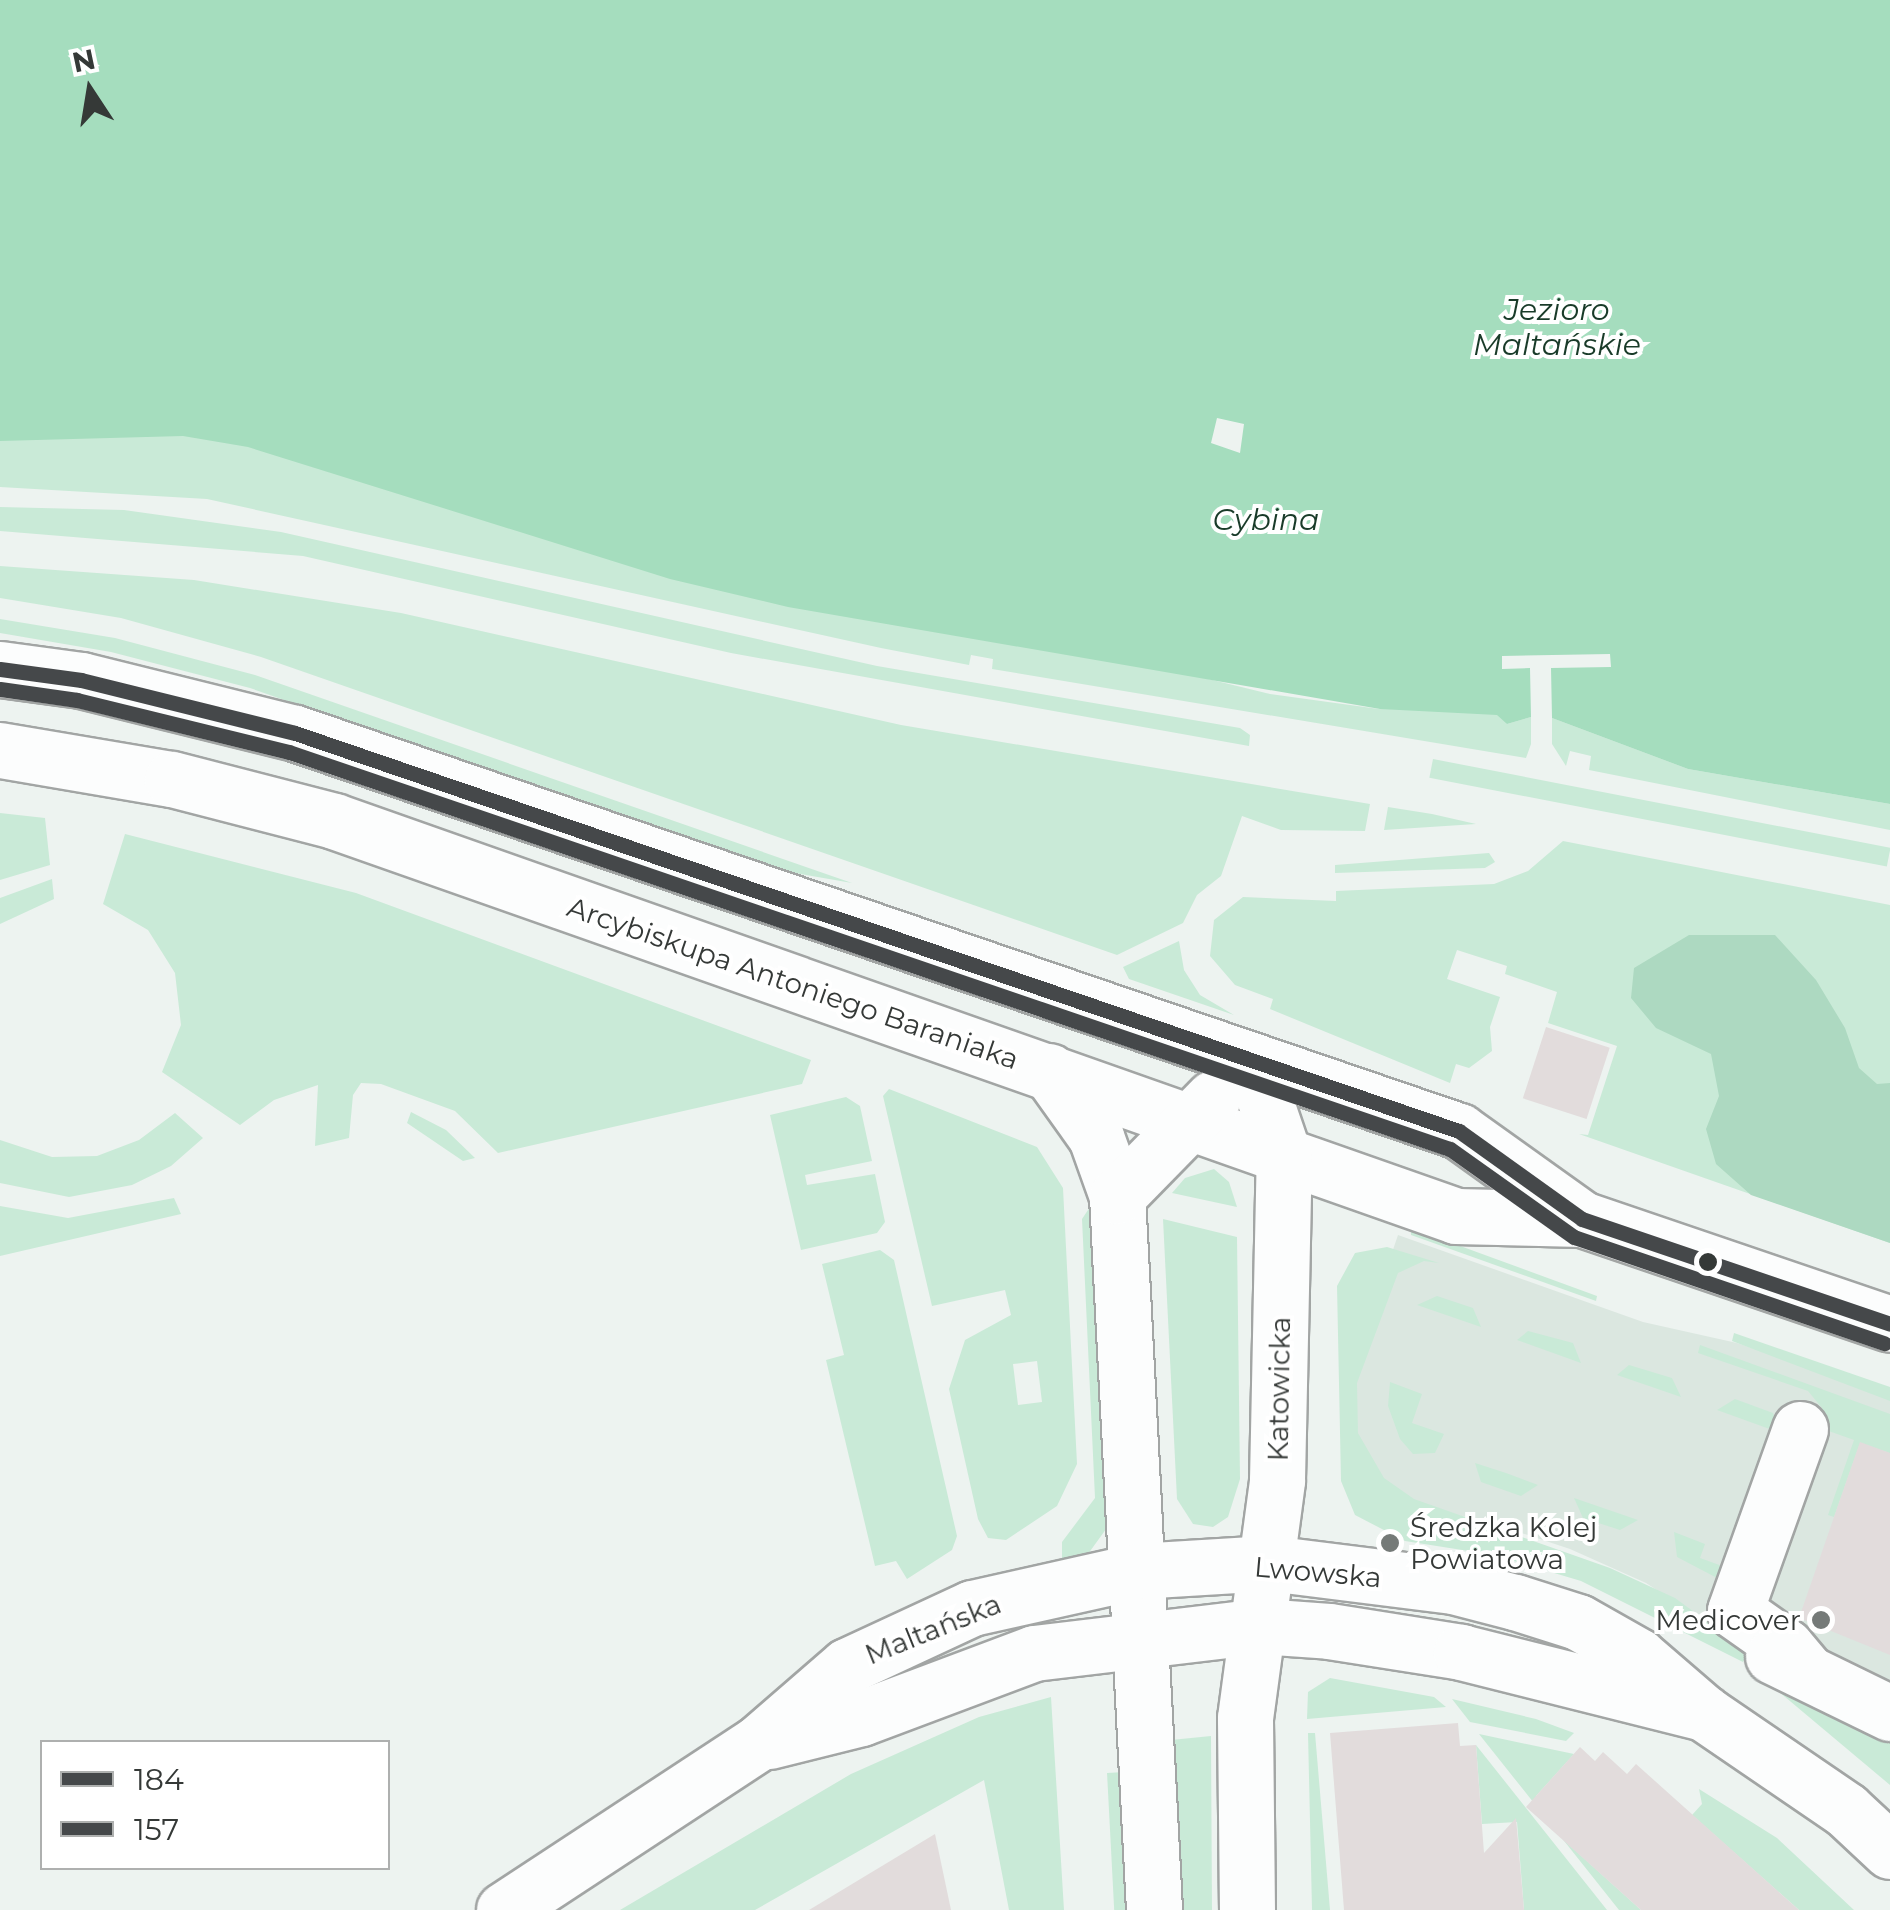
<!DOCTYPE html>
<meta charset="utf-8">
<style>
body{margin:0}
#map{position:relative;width:1890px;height:1910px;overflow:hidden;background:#edf3f0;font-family:Montserrat,sans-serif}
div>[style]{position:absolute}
.built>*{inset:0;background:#dbe7e0}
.green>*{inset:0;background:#c9ead7;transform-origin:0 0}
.forest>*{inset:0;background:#add9c1}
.water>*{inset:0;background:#a5ddbe}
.building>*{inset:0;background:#e2dcdc;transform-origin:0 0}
.roads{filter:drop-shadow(2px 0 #a2a5a4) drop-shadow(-2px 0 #a2a5a4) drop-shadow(0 2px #a2a5a4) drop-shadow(0 -2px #a2a5a4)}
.minor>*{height:55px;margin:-27.5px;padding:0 27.5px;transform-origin:27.5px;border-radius:27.5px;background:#fcfdfd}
.bus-1>*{height:15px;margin:-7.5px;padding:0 7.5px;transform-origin:7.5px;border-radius:7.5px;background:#45484a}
.bus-2>*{height:15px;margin:-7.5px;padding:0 7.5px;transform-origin:7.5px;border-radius:7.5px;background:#45484a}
.dots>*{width:28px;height:28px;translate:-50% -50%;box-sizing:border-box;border:5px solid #fff;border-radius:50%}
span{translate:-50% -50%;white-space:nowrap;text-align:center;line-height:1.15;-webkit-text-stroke:8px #fff;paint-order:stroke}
.street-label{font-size:28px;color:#353937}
.poi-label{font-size:28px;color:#353937}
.left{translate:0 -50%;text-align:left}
.right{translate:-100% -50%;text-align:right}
.water-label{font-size:30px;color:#193b29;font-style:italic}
.legend{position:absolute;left:40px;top:1740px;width:350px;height:130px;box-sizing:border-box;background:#fff;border:2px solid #aeb0af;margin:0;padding:12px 18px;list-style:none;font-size:30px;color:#353937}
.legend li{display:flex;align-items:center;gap:20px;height:50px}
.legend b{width:50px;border:2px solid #aeb0af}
.north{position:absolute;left:40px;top:40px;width:100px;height:100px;-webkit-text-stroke:8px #fff;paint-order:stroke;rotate:348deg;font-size:28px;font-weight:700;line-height:40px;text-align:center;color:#353937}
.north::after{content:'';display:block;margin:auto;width:35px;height:45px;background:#353937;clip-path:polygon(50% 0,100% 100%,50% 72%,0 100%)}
</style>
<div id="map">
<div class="built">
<div style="clip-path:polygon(1398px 1235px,1643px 1322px,1737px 1343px,1890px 1395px,1890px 1764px,1721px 1632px,1646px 1583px,1570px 1549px,1482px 1520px,1394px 1503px,1361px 1451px,1349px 1379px)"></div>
</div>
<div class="green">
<div style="clip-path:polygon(0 413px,127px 416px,1270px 694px,1379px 709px,1487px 696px,1507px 724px,1531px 717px,1531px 744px,1526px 758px,992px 669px,993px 659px,971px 655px,969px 665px,881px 648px,207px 499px,0 487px)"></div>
<div style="clip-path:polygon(0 507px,124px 510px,281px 532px,877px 666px,1240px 728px,1250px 735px,1249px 746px,731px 653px,303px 556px,0 531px)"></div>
<div style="clip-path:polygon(0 566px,194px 580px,401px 613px,901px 725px,1370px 804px,1365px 831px,1281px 830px,1242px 816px,1221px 876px,1197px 895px,1183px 923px,1117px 955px,261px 657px,121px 618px,0 598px)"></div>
<div style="clip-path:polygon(0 619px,115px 638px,255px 675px,852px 883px,766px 868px,250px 688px,111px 652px,0 633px)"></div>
<div style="clip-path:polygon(1552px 718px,1688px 769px,1890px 804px,1890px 830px,1589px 770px,1591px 756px,1570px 751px,1566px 766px,1552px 744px)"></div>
<div style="left:1433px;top:759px;width:466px;height:19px;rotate:11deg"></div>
<div style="clip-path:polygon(1388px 807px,1432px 814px,1476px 824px,1384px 830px)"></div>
<div style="clip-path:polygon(0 813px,45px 818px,50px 865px,0 880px)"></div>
<div style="clip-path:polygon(125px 834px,356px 893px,811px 1060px,802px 1084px,498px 1153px,455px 1111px,381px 1084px,361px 1083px,353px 1095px,349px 1138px,315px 1146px,318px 1085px,274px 1100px,240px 1125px,162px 1072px,181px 1025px,175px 973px,148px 930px,103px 904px)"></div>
<div style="clip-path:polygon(1563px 841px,1890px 905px,1890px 1243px,1579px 1134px,1588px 1135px,1617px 1046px,1548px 1023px,1557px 992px,1505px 974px,1507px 966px,1457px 950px,1447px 979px,1500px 997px,1490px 1027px,1492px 1051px,1469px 1068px,1456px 1064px,1450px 1083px,1270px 1009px,1273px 999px,1235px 985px,1210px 956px,1214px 920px,1243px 897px,1336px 901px,1336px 891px,1494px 884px,1528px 871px)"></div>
<div style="clip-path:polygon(1489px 853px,1495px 862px,1485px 868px,1335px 873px,1335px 865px)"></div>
<div style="clip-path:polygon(52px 879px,54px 899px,0 924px,0 898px)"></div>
<div style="clip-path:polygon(1179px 941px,1184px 970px,1200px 995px,1234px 1015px,1129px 979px,1123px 967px)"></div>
<div style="clip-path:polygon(evenodd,889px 1089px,1037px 1147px,1063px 1188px,1077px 1464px,1057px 1506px,1006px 1540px,988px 1538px,978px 1519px,949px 1389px,965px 1340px,1011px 1315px,1005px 1290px,932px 1306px,883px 1096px,889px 1089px,1037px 1361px,1042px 1402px,1018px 1405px,1013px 1364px,1037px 1361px)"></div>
<div style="clip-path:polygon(846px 1097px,860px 1106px,872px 1161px,805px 1175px,807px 1185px,875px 1174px,885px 1222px,877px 1233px,801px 1250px,770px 1115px)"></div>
<div style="clip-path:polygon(411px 1112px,446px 1130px,475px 1158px,463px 1161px,407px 1123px)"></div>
<div style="clip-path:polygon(175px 1113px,203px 1138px,171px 1166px,132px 1185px,69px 1197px,0 1183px,0 1140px,52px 1157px,97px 1156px,139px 1140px)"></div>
<div style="clip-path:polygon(1214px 1169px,1229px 1182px,1237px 1207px,1172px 1193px,1185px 1178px)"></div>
<div style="clip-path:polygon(174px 1198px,181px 1214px,0 1256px,0 1206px,68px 1218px)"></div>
<div style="clip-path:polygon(1090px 1207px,1109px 1525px,1088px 1554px,1062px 1564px,1062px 1542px,1095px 1498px,1082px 1219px)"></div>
<div style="clip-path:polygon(1163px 1219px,1237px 1237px,1240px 1479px,1228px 1517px,1213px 1527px,1193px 1524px,1177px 1499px)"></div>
<div style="clip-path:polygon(1411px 1228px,1597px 1296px,1596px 1301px,1411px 1235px)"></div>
<div style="clip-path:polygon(1387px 1247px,1439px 1263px,1424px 1261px,1398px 1273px,1357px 1383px,1358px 1433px,1384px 1478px,1414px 1499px,1610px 1568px,1675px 1598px,1749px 1652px,1743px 1662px,1581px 1581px,1494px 1555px,1405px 1541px,1355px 1515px,1341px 1481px,1337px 1286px,1355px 1253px)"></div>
<div style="clip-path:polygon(880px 1250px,894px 1260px,957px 1536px,952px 1550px,907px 1579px,896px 1561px,875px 1566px,826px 1360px,844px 1355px,822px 1264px)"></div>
<div style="clip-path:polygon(1437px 1296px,1473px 1308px,1481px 1327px,1417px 1305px)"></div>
<div style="clip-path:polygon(1528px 1331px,1573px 1343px,1581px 1363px,1517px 1340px)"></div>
<div style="clip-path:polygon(1734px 1333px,1890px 1387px,1890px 1401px,1732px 1341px)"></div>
<div style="clip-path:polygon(1700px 1345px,1890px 1414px,1890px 1453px,1860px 1443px,1834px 1517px,1828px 1515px,1854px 1440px,1823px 1429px,1822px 1408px,1808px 1391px,1698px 1353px)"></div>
<div style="clip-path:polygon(1629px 1365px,1672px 1378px,1681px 1397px,1617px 1375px)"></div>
<div style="clip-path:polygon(1390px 1382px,1422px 1394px,1412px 1423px,1444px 1434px,1435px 1453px,1413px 1454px,1400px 1439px,1388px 1406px)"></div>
<div style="clip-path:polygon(1735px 1399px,1773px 1413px,1781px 1433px,1717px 1410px)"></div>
<div style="clip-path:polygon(1475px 1463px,1506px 1473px,1538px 1485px,1521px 1496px,1481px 1482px)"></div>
<div style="clip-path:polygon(1574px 1498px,1638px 1520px,1620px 1530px,1583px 1518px)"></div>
<div style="clip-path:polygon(1674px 1532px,1705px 1544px,1700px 1558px,1733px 1570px,1719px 1579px,1677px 1557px)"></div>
<div style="clip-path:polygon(1752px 1655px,1890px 1736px,1890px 1785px,1746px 1664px)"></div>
<div style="clip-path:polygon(1330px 1678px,1434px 1697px,1446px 1707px,1307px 1719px,1308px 1692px)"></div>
<div style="clip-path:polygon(1051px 1697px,1064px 1910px,1009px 1910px,984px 1780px,755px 1910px,620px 1910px,851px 1774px,979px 1717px)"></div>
<div style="clip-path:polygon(1452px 1699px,1536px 1719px,1574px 1733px,1566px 1741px,1470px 1722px)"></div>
<div style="clip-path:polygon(1308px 1733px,1315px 1733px,1330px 1910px,1312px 1910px)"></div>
<div style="clip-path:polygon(1479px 1734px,1574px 1754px,1536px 1796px,1567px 1843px,1641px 1910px,1619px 1910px)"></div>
<div style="clip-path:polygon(1211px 1736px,1212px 1910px,1177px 1910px,1171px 1740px)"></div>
<div style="clip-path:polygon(1476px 1745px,1607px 1910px,1524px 1910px,1517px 1822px,1482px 1824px)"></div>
<div style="left:1124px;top:1772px;width:138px;height:17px;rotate:87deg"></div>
<div style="clip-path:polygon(1699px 1789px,1777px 1838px,1854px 1910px,1799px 1910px,1692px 1815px,1702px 1804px)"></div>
</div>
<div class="forest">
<div style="clip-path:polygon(1689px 935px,1775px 935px,1816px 980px,1845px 1028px,1859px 1068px,1877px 1084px,1890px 1083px,1890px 1243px,1751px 1195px,1716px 1164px,1706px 1129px,1719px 1096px,1711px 1054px,1656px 1028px,1631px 998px,1634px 968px)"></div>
</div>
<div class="water">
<div style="clip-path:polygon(evenodd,0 0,1890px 0,1890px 804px,1688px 769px,1552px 718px,1551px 668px,1611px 667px,1610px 654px,1502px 656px,1502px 669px,1530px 668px,1531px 717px,1507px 724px,1497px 715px,1380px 709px,788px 607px,670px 579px,248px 447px,183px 436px,0 441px,0 0,1217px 418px,1244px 424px,1240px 453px,1211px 443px,1217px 418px)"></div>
</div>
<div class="building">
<div style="left:1546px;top:1027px;width:67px;height:75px;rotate:18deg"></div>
<div style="clip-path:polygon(1860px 1442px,1890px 1453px,1890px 1655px,1799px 1618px)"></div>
<div style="clip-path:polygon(1458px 1723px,1460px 1746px,1476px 1745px,1484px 1853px,1516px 1818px,1524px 1910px,1344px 1910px,1330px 1733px)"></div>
<div style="clip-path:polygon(1580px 1747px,1595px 1761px,1603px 1752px,1627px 1774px,1636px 1764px,1799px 1910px,1641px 1910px,1526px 1807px)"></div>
<div style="clip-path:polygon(935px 1834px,951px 1910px,809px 1910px)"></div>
</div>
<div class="roads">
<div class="minor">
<div style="left:0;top:669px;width:82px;rotate:7.7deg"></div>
<div style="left:81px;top:680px;width:220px;rotate:13.9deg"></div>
<div style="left:295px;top:733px;width:1230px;rotate:18.88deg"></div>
<div style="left:1459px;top:1131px;width:151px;rotate:35.6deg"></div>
<div style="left:0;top:750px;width:174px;rotate:9.6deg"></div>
<div style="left:172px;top:779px;width:167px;rotate:14.5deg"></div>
<div style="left:334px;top:821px;width:1189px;rotate:19.39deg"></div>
<div style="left:1456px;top:1216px;width:126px;rotate:1.4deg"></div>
<div style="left:1582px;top:1219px;width:325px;rotate:18.8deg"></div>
<div style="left:1049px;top:1071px;width:81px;rotate:54.5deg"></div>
<div style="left:1096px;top:1137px;width:63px;rotate:70.4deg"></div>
<div style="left:1117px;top:1196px;width:715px;rotate:87.03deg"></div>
<div style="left:1117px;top:1196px;width:137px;rotate:-45.6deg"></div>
<div style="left:1800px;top:1429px;width:193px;rotate:109.7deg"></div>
<div style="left:1735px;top:1611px;width:62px;rotate:35.2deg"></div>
<div style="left:1786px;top:1647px;width:31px;rotate:50deg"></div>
<div style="left:1773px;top:1656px;width:130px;rotate:26deg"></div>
<div style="left:769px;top:1741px;width:95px;rotate:-14deg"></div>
<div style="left:861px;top:1718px;width:185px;rotate:-20.6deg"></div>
<div style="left:1034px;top:1653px;width:228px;rotate:-6.8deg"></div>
<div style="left:1260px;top:1626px;width:69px;rotate:4.1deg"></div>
<div style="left:1329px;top:1631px;width:134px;rotate:9deg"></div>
<div style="left:1461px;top:1652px;width:251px;rotate:14.1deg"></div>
<div style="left:1704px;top:1713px;width:172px;rotate:34.3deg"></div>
<div style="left:1846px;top:1810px;width:60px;rotate:43deg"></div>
<div style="left:504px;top:1910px;width:303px;rotate:-33.3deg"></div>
<div style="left:757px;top:1744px;width:119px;rotate:-40.9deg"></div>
<div style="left:847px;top:1666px;width:138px;rotate:-24.9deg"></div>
<div style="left:972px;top:1608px;width:169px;rotate:-12.6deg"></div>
<div style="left:1137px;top:1571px;width:132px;rotate:-3.5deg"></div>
<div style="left:1269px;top:1563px;width:185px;rotate:7.1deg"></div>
<div style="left:1453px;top:1586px;width:64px;rotate:14.5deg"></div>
<div style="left:1515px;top:1602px;width:66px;rotate:17.6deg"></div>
<div style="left:1578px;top:1622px;width:69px;rotate:29.5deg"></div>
<div style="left:1638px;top:1656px;width:87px;rotate:40.8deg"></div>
<div style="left:1247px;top:1910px;width:192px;rotate:-90.6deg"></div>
<div style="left:1245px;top:1718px;width:240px;rotate:-82.3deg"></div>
<div style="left:1277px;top:1480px;width:324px;rotate:-88.8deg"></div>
<div style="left:1284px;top:1156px;width:99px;rotate:-108.8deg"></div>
</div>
</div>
<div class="bus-1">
<div style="left:0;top:669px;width:82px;rotate:7.7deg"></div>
<div style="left:81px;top:680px;width:220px;rotate:13.9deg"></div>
<div style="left:295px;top:733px;width:1230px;rotate:18.88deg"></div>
<div style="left:1459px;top:1131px;width:151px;rotate:35.6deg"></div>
<div style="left:1582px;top:1219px;width:325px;rotate:18.8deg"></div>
</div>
<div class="bus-2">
<div style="left:0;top:689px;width:78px;rotate:8.1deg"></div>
<div style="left:77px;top:700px;width:218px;rotate:13.8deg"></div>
<div style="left:289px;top:752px;width:1227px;rotate:18.88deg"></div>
<div style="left:1450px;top:1149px;width:152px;rotate:35.4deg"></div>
<div style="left:1574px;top:1237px;width:328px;rotate:18.9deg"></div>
</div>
<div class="dots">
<div style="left:1708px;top:1262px;background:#353937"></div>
<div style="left:1390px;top:1543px;background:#757a78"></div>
<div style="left:1821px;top:1620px;background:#757a78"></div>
</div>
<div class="street-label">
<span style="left:793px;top:983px;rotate:19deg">Arcybiskupa Antoniego Baraniaka</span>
<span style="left:1279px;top:1389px;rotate:-89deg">Katowicka</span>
<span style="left:1318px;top:1572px;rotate:5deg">Lwowska</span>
<span style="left:933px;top:1629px;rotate:-22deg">Maltańska</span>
</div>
<div class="poi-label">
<span class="left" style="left:1410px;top:1543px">Średzka Kolej<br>Powiatowa</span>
<span class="right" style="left:1801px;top:1620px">Medicover</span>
</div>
<div class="water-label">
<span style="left:1557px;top:327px">Jezioro<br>Maltańskie</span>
<span style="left:1266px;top:520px">Cybina</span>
</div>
<ul class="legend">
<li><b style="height:12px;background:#45484a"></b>184</li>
<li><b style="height:12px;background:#45484a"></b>157</li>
</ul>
<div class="north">N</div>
</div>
